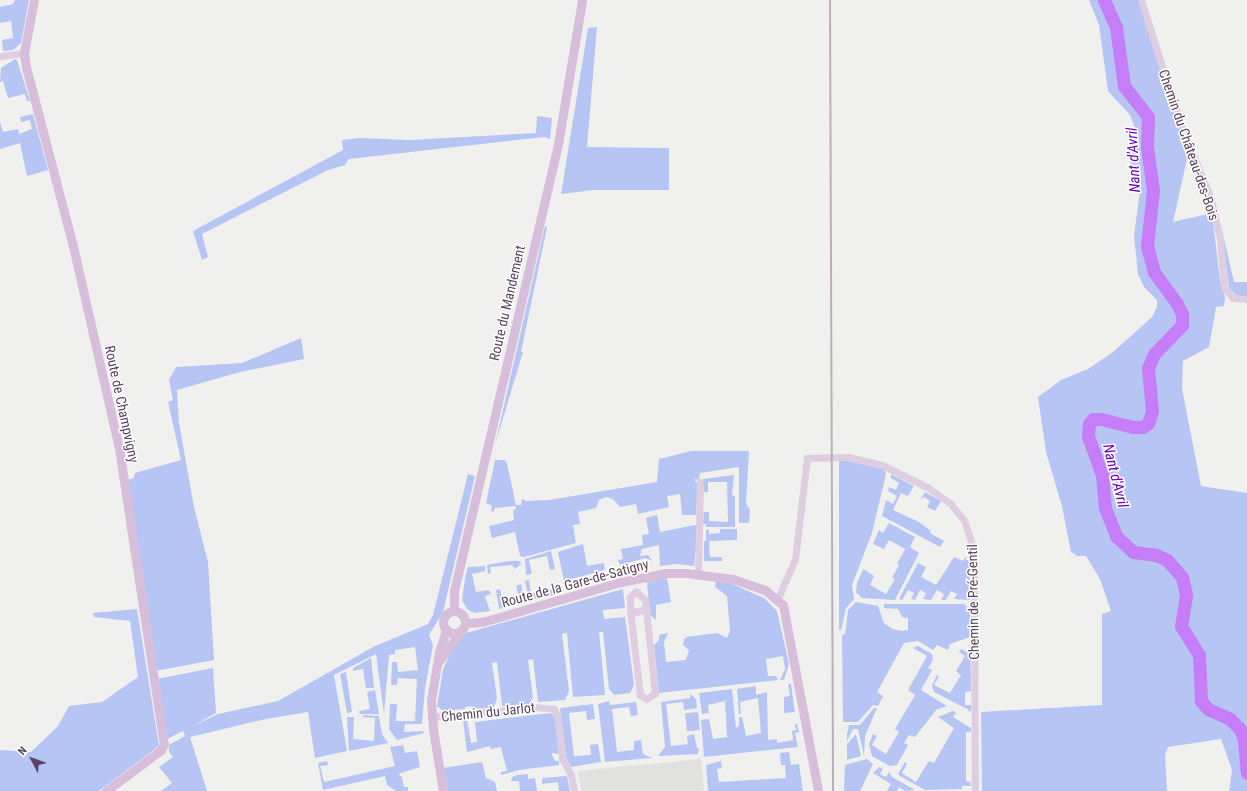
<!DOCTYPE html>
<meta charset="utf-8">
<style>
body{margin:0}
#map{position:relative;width:1247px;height:791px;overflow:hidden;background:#f0f1ee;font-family:"Roboto Condensed",sans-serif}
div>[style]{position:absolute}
.education>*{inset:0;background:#e1e2df}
.green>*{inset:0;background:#b6c5f4;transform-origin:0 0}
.river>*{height:13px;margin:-6.5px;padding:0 6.5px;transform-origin:6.5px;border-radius:6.5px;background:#c57ef7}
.street>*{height:7px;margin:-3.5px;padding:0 3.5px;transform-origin:3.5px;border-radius:3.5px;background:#dfcde2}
.secondary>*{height:9px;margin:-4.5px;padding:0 4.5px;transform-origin:4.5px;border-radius:4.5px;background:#d7beda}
.secondary>.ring{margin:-4.5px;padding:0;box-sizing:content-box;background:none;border:9px solid #d7beda;border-radius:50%}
.rail>*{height:2px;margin:-1px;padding:0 1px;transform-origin:1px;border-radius:1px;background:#b9afb9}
span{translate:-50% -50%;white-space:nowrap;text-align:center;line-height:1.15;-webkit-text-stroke:3px #fff;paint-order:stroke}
.street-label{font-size:14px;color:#5a445e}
.water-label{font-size:15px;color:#6b00b4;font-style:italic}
.north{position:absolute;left:12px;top:739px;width:40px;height:40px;-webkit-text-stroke:3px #fff;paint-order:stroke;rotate:311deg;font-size:11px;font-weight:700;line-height:16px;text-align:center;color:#5a445e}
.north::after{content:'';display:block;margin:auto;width:14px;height:18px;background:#5a445e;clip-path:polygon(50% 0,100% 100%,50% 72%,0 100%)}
</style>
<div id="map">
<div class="education">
<div style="clip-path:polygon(701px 759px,704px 791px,581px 791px,578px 771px)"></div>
</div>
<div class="green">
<div style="clip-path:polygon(15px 0,29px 0,21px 43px,13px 50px,3px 51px,2px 40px,13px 38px,11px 21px,0 23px,0 7px,13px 4px)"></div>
<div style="clip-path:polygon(1089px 0,1139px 0,1189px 150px,1173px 222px,1212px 213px,1220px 280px,1225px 297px,1224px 306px,1216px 307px,1209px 347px,1183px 361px,1182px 389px,1201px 486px,1247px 493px,1247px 791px,1229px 791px,1232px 770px,1221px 739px,1168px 747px,1165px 755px,1167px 791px,982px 791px,981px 712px,1102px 705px,1102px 614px,1111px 611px,1100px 579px,1086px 556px,1077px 556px,1071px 552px,1062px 506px,1046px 452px,1038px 397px,1061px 380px,1088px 369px,1113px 352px,1152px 317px,1157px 307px,1157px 300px,1144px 287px,1138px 274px,1134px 236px,1140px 190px,1130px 162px,1137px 133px,1130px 115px,1108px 91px,1099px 25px)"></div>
<div style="clip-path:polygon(597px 27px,587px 147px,669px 148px,669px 190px,593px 190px,561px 194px,588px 28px)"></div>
<div style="clip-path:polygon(15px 59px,17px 60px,30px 101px,27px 101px,25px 94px,8px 98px,3px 81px,0 82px,1px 68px)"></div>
<div style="clip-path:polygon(33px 114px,48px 170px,27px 176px,20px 143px,0 149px,0 122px,3px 132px,18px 129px,19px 134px,32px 129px,30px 120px,21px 122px,20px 117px)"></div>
<div style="clip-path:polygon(537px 116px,552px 118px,550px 139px,544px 137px,349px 159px,345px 165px,328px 170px,202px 234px,208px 257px,202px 260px,193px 231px,343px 150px,342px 140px,359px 138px,410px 140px,536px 133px)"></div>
<div style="clip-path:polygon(1220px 222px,1234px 282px,1247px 282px,1247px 296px,1237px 296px,1229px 288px)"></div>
<div style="clip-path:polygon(545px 226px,547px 227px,521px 352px,523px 352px,495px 445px)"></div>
<div style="clip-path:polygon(301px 338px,304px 359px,240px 372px,177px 390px,179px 423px,194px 507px,208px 562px,214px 660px,155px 671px,127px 480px,134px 478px,135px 473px,181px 460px,168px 402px,173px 400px,169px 380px,176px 367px,242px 363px)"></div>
<div style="clip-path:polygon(691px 451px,749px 451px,746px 503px,750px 510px,749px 523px,739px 523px,739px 467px,700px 473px,699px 480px,694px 479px,698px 484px,696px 515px,682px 515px,680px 494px,667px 496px,669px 507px,638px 514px,636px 504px,620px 507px,613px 499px,606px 497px,599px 500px,596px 508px,578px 512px,580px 524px,573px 525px,576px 543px,524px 557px,520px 556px,515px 532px,492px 538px,489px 526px,514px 520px,513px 510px,516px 509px,515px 506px,495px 508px,493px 512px,491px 511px,492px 506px,486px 503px,495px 460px,505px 460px,507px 464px,516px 505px,521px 505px,522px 499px,526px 501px,549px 500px,657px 482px,659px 459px)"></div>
<div style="clip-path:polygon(839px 459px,884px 469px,886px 474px,872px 533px,852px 585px,854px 599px,846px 608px,841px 630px,839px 630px)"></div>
<div style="clip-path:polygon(468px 474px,475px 476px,443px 612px,429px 635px,433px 645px,425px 688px,422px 724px,405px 724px,404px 732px,423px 731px,424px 733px,397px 740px,389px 729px,390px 704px,397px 704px,396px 721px,415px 721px,417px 679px,398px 678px,397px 685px,391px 685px,392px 662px,397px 662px,398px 672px,418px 670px,415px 647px,395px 650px,395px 654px,389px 655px,384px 714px,376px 654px,334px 675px,347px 751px,315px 758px,308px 712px,266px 719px,190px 737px,207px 791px,161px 791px,172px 783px,159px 767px,173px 757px,169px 752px,169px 745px,185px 736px,183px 731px,167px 739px,157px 679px,213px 668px,216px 713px,191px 727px,218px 714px,278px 701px,375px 646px,428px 624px,433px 615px)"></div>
<div style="clip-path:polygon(891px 474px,914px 486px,908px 496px,901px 493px,893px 510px,919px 522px,931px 531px,930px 533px,944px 541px,940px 547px,882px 516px,886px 500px,893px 504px,897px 496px,888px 491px,889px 487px,896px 490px,899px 483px,891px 478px)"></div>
<div style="clip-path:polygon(734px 475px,732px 495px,735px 496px,735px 527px,706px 527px,706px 524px,703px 524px,704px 512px,709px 512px,709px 521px,728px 522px,727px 482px,708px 482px,708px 492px,703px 492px,703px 479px)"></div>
<div style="clip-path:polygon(925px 492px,941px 501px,935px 511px,927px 507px,930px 501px,924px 497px,920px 500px)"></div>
<div style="clip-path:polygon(657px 515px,660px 532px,695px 525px,698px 528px,694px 566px,677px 564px,660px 566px,659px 545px,642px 549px,640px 556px,648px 555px,652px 561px,645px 558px,620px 565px,618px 560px,623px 559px,621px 549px,643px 545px,642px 535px,649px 534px,646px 518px)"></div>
<div style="clip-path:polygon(889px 523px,915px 537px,910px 547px,919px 553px,895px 600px,862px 598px,856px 592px,857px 583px,863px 569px,874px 576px,870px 585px,886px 594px,895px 579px,892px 578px,899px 565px,897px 564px,905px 549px,889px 540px,884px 549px,873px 544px,879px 530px,883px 533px)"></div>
<div style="clip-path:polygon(709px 529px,709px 534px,720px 533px,720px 529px,737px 529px,737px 540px,709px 541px,710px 557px,722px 557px,722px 561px,704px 561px,704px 541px,706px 541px,706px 530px)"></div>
<div style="clip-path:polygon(583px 544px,587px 566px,604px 563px,605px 570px,564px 581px,558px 552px)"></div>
<div style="clip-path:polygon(551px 551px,555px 569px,550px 570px,547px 556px,529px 560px,532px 574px,526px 575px,525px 559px)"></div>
<div style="clip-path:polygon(966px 556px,966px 560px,970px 560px,970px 600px,954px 599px,957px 594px,951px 591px,946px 600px,941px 600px,944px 594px,937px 590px,931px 600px,923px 599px,926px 593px,920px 590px,915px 600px,911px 599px,914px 593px,908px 590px,902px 600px,899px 599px,918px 563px,926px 567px,921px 577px,936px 585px,954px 557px,963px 561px)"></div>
<div style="clip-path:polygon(509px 561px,520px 561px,521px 564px,515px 569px,512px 565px,490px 567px,491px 573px,488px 574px,487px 565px)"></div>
<div style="clip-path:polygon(485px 566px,485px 571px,472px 574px,476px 592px,489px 590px,491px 594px,485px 596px,490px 611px,474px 613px,467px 609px,462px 600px,465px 578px,468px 567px)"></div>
<div style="clip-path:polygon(667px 578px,671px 602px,656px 605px,656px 620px,650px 615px,647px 582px)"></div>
<div style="clip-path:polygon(529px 580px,531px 593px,558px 588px,558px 594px,529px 600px,525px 581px)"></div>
<div style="clip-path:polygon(716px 580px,732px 584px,764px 598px,777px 611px,789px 664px,784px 680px,780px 680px,785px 669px,783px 656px,766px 659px,768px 676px,776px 676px,778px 680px,659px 693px,654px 645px,659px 640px,659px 635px,668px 633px,664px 642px,666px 662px,686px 660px,689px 650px,683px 645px,684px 639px,687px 637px,717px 633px,727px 638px,730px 631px,727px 596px,715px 587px)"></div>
<div style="clip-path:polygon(521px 584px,525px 602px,499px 609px,496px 590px,500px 589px,503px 602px,519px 598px,516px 586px)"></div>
<div style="clip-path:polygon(623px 589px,625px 608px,603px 610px,604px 619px,625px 617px,634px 685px,630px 693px,614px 695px,609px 689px,603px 632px,599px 632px,605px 695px,573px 697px,567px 633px,562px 634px,569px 691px,565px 700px,538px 702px,533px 659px,528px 660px,533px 697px,529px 704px,502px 706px,497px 662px,492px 663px,497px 698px,494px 707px,473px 709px,472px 706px,465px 707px,465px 709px,443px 711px,437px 706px,443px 669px,454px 646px,466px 633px)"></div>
<div style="clip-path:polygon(856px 602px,878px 606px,884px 623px,892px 629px,903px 631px,908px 630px,908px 618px,902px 617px,898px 609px,884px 608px,884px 604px,964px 604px,970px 609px,971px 691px,965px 692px,965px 705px,971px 705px,971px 711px,968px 712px,969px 710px,934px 692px,932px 686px,937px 675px,939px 676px,934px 685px,950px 693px,961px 675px,956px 671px,965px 656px,959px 652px,961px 649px,969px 653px,970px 637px,950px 644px,948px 650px,937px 645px,933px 650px,918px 641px,904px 643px,877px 692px,883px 696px,878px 706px,873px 705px,858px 722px,843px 722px,842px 635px,845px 634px,848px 610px)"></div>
<div style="clip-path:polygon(137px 609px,159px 746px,99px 791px,0 791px,0 750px,31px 752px,58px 726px,69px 706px,102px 702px,138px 677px,130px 621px,94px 617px,93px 613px)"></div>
<div style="clip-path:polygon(918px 646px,932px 654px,933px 660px,928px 668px,932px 670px,921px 690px,947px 706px,936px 710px,915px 737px,909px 735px,904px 743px,908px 745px,897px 765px,890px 766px,872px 756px,869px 744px,873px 734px,877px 736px,872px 745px,886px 754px,899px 732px,895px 729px,915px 695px,908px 690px,927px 656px,913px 648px)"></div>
<div style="clip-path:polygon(371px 658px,374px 688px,366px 688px,363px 669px,353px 671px,353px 668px)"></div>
<div style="clip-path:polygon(346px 672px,352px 712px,347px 713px,340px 674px)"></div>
<div style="clip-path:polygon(788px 684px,791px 684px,795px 712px,784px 713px,784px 697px,790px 696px)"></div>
<div style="clip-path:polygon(756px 686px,756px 695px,767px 692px,768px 740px,777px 739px,777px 743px,793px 740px,792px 731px,796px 730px,795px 724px,797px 724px,799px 732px,795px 733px,798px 747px,704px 757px,701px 720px,709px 719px,713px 739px,727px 737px,725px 701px,708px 705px,709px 713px,702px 714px,699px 693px,732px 689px,736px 728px,739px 726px,739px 717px,742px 717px,746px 736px,761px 733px,758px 698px,740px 702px,741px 714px,739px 714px,737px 689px)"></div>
<div style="clip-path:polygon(375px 690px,379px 714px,360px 714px,359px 711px,370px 709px,367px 692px)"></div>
<div style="clip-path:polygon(690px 694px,696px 699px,697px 708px,684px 710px,683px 702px,666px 704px,671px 746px,688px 744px,687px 736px,694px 734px,697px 748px,699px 748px,698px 754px,658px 756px,665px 747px,661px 702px,690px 698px)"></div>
<div style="clip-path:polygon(609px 701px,610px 705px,636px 702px,638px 715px,631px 716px,629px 707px,612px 709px,617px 752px,634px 750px,634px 741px,641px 740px,643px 754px,652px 758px,605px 762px,598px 704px)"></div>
<div style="clip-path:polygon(593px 704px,595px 719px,587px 720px,586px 711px,569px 713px,574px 756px,591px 755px,590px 745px,598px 744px,601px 762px,571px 767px,566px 757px,560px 708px)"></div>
<div style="clip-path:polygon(874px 708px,877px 708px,865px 736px,864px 756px,858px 729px,853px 729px,847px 741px,847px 734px,849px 725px,860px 725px)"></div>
<div style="clip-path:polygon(953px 711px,956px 713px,953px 717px,971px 728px,971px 732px,966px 732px,966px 781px,970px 782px,971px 786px,962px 786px,962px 789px,925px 790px,900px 776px,898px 774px,905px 762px,907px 764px,902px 773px,916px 782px,929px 761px,934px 763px,954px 728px,938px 717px)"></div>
<div style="left:698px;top:712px;width:18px;height:13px;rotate:84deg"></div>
<div style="clip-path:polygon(551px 713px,555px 718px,559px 754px,552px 753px,552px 755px,555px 761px,559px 761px,559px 765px,519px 770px,501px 775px,501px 772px,507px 771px,501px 747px,491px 749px,490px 746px,467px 752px,463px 720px,467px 720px,471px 743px,477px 742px,475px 722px)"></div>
<div style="clip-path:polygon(363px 715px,379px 716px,382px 734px,388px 743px,349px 751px,347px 717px,354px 717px,353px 739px,374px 741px,375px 718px,363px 717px)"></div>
<div style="clip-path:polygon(856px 734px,861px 756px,847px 760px,847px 744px)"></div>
<div style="clip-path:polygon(403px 745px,405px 753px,417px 751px,420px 767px,398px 774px,402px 777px,404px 787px,408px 787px,408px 791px,396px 791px,387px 785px,385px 776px,323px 790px,318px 763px,327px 761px,328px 765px,320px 766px,324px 782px,395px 766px,390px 747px)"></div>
<div style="clip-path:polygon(789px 752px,791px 765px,799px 764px,803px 791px,708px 791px,706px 765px,721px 761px,722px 768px,717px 769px,719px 782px,786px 778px,785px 765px,781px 765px,780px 753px)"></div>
<div style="clip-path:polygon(867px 759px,873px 764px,860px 791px,844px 791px,845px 765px)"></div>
<div style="clip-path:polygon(482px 762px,486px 778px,495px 782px,497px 791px,448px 791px,443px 768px)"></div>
<div style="clip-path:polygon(879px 767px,883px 769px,880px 774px,886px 777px,889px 772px,892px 777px,915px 790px,905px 791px,899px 787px,897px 791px,887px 791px,891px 784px,873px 773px)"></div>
<div style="clip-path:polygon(528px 774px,528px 779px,535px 778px,537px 791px,520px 791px,519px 781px,511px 781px,512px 777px,517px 775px)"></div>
<div style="clip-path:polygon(567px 776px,570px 791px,559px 791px,558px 782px,542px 784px,542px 778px)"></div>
</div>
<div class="river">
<div style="left:1104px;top:0;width:30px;rotate:66deg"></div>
<div style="left:1116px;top:27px;width:60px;rotate:82.3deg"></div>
<div style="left:1124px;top:86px;width:39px;rotate:52deg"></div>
<div style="left:1148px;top:117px;width:30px;rotate:92deg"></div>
<div style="left:1147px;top:147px;width:43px;rotate:82.1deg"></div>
<div style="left:1153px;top:190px;width:56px;rotate:96.1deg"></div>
<div style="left:1147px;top:246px;width:27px;rotate:75deg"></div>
<div style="left:1154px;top:272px;width:39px;rotate:54deg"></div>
<div style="left:1177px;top:304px;width:11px;rotate:63deg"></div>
<div style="left:1182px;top:314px;width:11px;rotate:90deg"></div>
<div style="left:1182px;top:325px;width:40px;rotate:134deg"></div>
<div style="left:1154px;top:354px;width:15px;rotate:113deg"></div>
<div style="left:1148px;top:368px;width:43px;rotate:84.7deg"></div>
<div style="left:1152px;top:411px;width:13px;rotate:108deg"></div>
<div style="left:1148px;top:423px;width:6px;rotate:141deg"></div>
<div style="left:1143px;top:427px;width:10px;rotate:180deg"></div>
<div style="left:1133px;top:427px;width:33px;rotate:-166deg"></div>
<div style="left:1101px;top:419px;width:8px;rotate:180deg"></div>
<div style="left:1093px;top:419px;width:6px;rotate:129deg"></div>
<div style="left:1089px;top:424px;width:12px;rotate:95deg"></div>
<div style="left:1088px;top:436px;width:41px;rotate:70.3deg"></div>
<div style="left:1102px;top:475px;width:33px;rotate:85deg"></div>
<div style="left:1105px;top:508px;width:31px;rotate:68deg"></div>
<div style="left:1117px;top:537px;width:22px;rotate:43deg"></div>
<div style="left:1133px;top:552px;width:23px;rotate:7deg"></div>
<div style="left:1156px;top:555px;width:12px;rotate:24deg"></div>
<div style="left:1167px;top:560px;width:23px;rotate:49deg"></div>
<div style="left:1182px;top:577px;width:18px;rotate:77deg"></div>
<div style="left:1186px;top:595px;width:31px;rotate:99deg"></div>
<div style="left:1181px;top:626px;width:34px;rotate:58deg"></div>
<div style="left:1199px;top:655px;width:46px;rotate:87.5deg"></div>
<div style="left:1201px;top:701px;width:11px;rotate:49deg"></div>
<div style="left:1208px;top:709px;width:24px;rotate:24deg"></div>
<div style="left:1230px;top:719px;width:14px;rotate:45deg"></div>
<div style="left:1240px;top:729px;width:12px;rotate:70deg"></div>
<div style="left:1244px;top:740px;width:33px;rotate:85deg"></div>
</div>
<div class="street">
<div style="left:1141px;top:0;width:126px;rotate:72.4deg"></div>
<div style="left:1179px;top:120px;width:85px;rotate:67.9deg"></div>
<div style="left:1211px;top:199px;width:42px;rotate:77.6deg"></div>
<div style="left:1220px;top:240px;width:47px;rotate:85.1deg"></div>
<div style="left:1224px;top:287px;width:14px;rotate:51deg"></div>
<div style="left:1233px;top:298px;width:14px;rotate:4deg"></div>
<div style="left:0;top:56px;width:24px;rotate:-7deg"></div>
<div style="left:698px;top:575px;width:93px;rotate:-88.8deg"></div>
<div style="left:636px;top:591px;width:13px;rotate:45deg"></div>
<div style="left:645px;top:600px;width:94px;rotate:83.9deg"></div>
<div style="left:655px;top:693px;width:10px;rotate:143deg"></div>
<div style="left:647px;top:699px;width:8px;rotate:-150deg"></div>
<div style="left:640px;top:695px;width:86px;rotate:-96.7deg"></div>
<div style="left:630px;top:610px;width:13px;rotate:-90deg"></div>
<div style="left:630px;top:597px;width:8px;rotate:-45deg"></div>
<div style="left:778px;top:598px;width:43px;rotate:-66.4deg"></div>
<div style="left:795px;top:559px;width:102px;rotate:-83.2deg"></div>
<div style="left:807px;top:458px;width:41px;rotate:-1.4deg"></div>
<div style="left:848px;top:457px;width:35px;rotate:13deg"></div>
<div style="left:882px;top:465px;width:50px;rotate:26.1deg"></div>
<div style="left:927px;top:487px;width:28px;rotate:35deg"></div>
<div style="left:950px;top:503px;width:22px;rotate:51deg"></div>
<div style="left:964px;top:520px;width:33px;rotate:72deg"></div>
<div style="left:974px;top:551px;width:240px;rotate:89.8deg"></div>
<div style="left:630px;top:610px;width:7px;rotate:16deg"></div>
<div style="left:637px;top:612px;width:10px;rotate:-24deg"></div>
<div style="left:432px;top:717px;width:104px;rotate:-5.5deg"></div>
<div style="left:536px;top:707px;width:18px;rotate:6deg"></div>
<div style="left:554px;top:709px;width:10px;rotate:66deg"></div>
<div style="left:558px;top:718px;width:40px;rotate:84.3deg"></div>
<div style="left:562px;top:758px;width:19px;rotate:62deg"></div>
<div style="left:571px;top:775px;width:16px;rotate:79deg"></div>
</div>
<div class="secondary">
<div style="left:34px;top:0;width:54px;rotate:100.7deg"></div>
<div style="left:24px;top:53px;width:14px;rotate:82deg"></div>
<div style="left:26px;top:67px;width:185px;rotate:75.3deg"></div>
<div style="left:73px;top:246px;width:207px;rotate:77.2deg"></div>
<div style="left:119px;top:448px;width:299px;rotate:81.4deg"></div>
<div style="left:164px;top:744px;width:7px;rotate:117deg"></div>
<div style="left:161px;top:750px;width:69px;rotate:143.3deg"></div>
<div class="ring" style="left:443px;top:611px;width:13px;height:13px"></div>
<div style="left:454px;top:611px;width:20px;rotate:-90deg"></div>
<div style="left:454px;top:591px;width:459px;rotate:-76.9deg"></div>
<div style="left:558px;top:144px;width:146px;rotate:-80.5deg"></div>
<div style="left:465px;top:623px;width:17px;rotate:-3deg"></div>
<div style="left:482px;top:622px;width:145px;rotate:-16.1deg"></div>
<div style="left:621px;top:582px;width:46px;rotate:-11.3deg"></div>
<div style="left:666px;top:573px;width:20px"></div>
<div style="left:686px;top:573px;width:47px;rotate:7.3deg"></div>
<div style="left:733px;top:579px;width:34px;rotate:19deg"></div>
<div style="left:765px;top:590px;width:23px;rotate:40deg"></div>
<div style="left:783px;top:605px;width:189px;rotate:79.3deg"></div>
<div style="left:439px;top:661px;width:37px;rotate:-54deg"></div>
<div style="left:443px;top:791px;width:63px;rotate:-99.2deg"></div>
<div style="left:433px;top:729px;width:29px;rotate:-94deg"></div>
<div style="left:431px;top:700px;width:49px;rotate:-80.5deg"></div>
<div style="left:439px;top:652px;width:23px;rotate:-72deg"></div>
</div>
<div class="rail">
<div style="left:830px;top:0;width:791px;rotate:89.78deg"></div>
</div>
<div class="street-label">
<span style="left:1189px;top:145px;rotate:71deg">Chemin du Château-des-Bois</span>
<span style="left:507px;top:303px;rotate:-77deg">Route du Mandement</span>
<span style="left:122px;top:404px;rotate:78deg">Route de Champvigny</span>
<span style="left:575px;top:583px;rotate:-15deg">Route de la Gare-de-Satigny</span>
<span style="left:973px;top:602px;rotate:-91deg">Chemin de Pré-Gentil</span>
<span style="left:488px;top:712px;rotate:-6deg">Chemin du Jarlot</span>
</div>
<div class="water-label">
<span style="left:1134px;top:160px;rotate:-93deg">Nant d'Avril</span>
<span style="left:1115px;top:476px;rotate:76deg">Nant d'Avril</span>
</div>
<div class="north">N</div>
</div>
